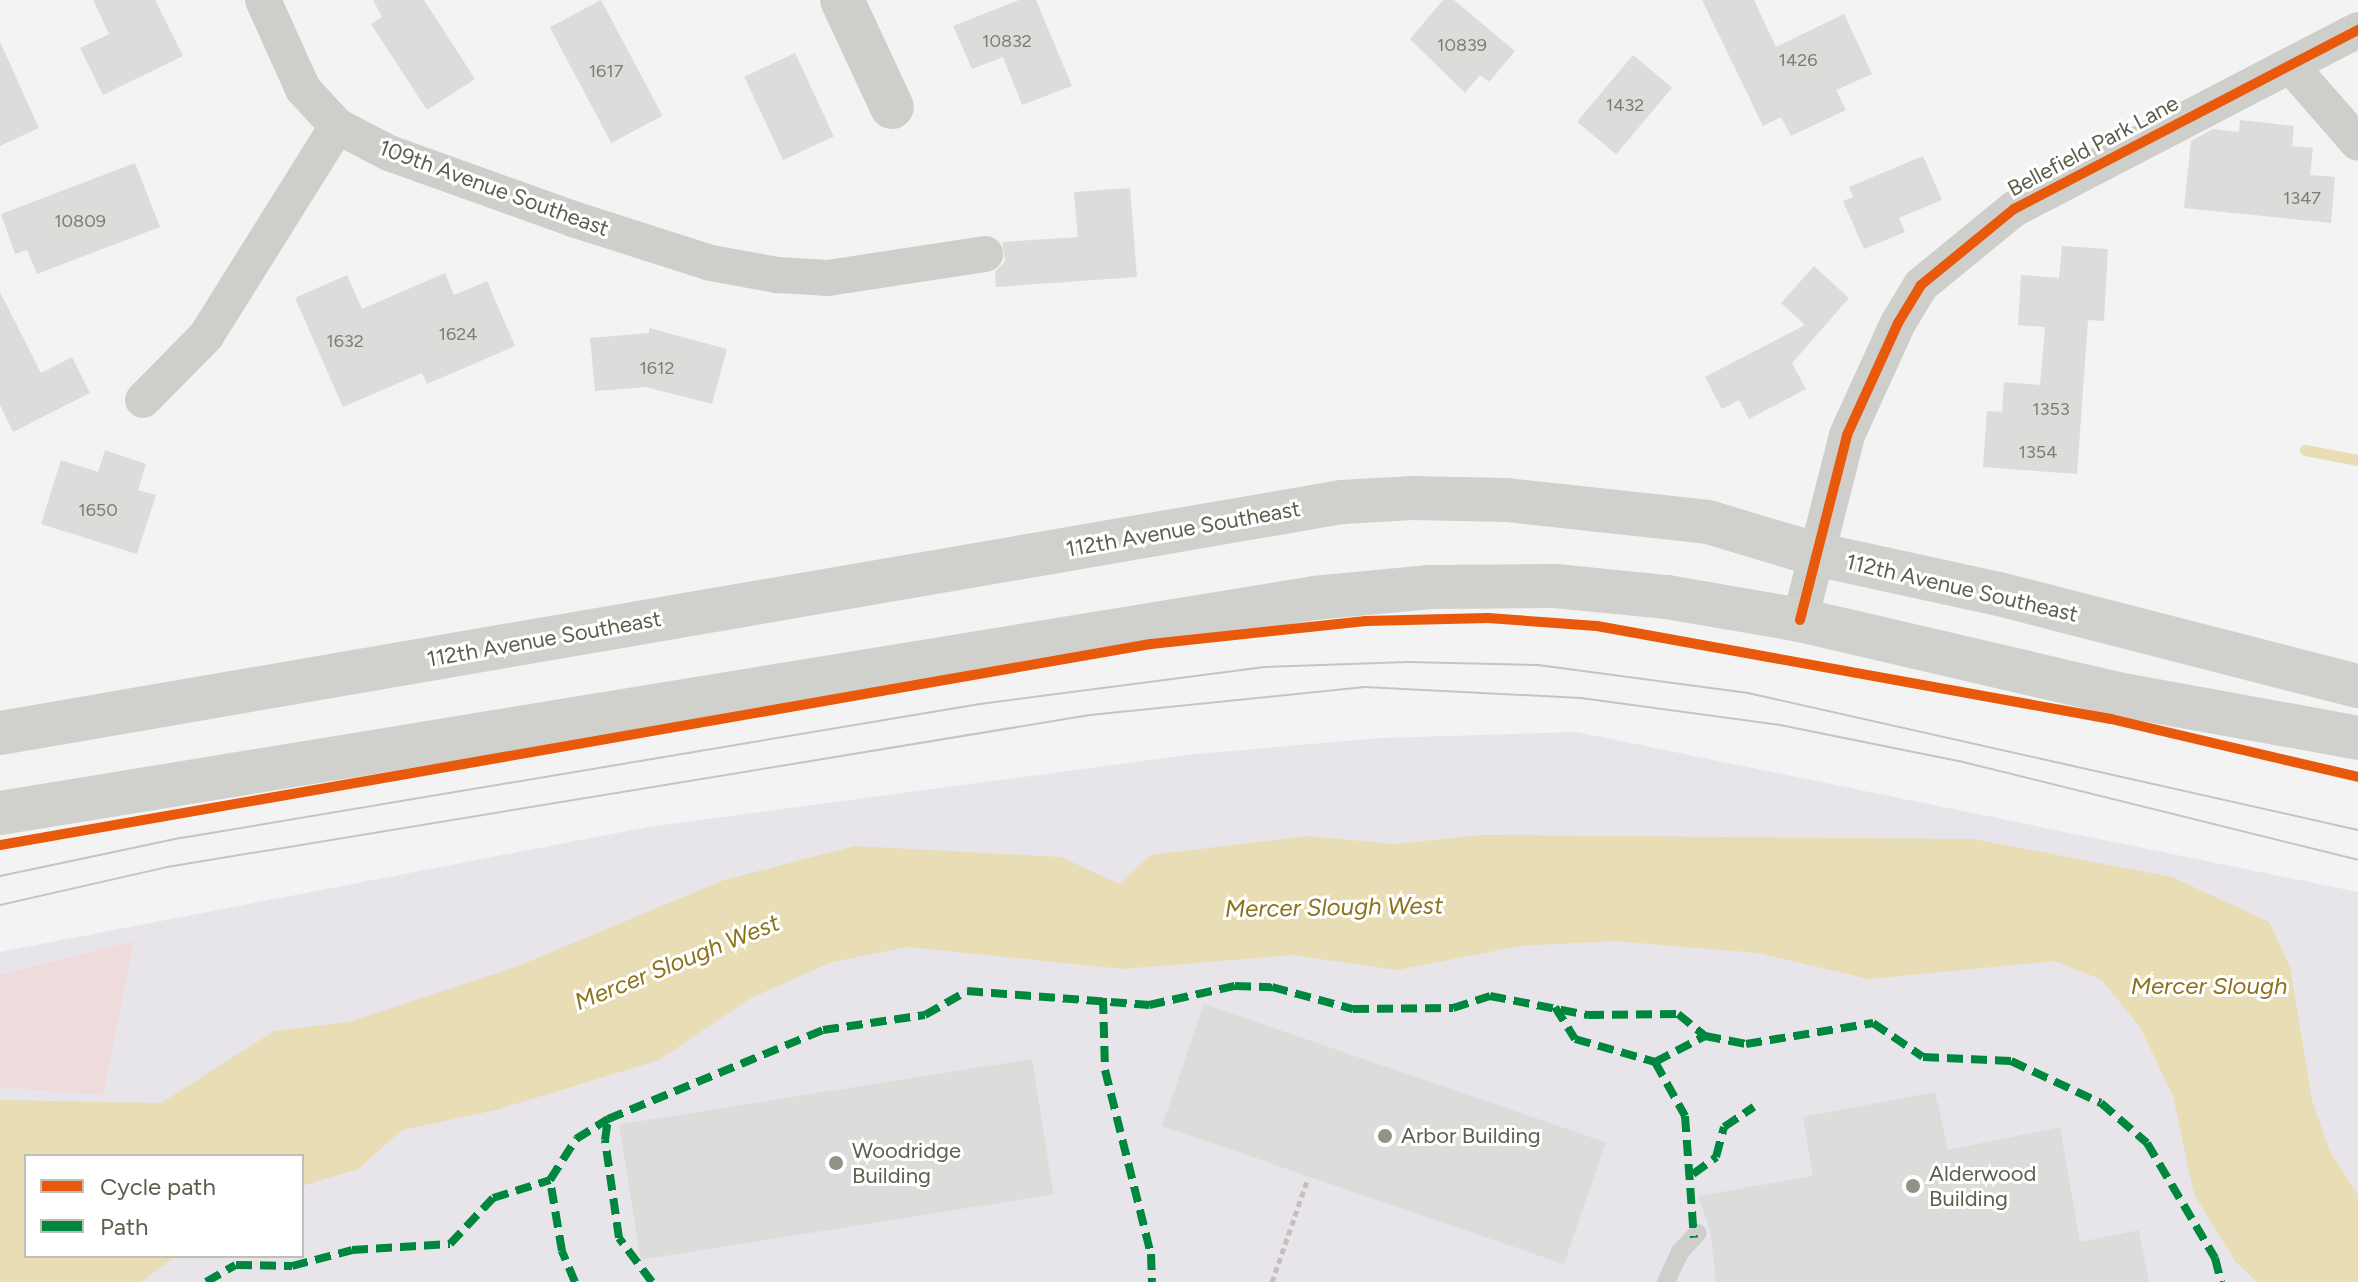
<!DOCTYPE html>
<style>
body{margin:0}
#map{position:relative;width:2358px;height:1282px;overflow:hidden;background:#f3f3f4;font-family:Figtree,sans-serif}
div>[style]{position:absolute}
.commercial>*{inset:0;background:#e7e5ea}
.green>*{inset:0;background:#efdbdc}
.water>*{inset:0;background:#e8ddb4}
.stream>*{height:11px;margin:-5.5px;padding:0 5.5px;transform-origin:5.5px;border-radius:5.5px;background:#e8ddb4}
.building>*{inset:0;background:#dcdcdb;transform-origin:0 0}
.path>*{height:5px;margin-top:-2.5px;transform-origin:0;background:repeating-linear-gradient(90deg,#c7bfbc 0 6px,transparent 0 10px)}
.service>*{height:18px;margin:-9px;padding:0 9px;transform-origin:9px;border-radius:9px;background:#cecfcb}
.minor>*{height:36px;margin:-18px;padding:0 18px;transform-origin:18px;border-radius:18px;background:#cecfcb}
.tertiary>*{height:44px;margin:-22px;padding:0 22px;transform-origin:22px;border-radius:22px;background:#cecfcb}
.secondary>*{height:44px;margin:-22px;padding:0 22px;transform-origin:22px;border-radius:22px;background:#d0d0cc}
.tram>*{height:2px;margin:-1px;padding:0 1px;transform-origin:1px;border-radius:1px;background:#c4c4c2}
.quiet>*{height:8px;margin-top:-4px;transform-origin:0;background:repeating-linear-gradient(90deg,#00873e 0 16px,transparent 0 24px)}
.cycleway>*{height:10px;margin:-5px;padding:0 5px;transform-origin:5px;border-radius:5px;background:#e8590c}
.dots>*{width:22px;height:22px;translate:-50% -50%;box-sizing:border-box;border:4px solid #fff;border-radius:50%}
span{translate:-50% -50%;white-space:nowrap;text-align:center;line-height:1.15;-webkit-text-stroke:6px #fff;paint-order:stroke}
.number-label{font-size:18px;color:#7e7e70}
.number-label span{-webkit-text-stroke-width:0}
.street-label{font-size:22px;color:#5d5e4c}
.poi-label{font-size:22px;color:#5d5e4c}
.left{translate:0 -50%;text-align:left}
.water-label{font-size:24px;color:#8b721b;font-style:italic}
.legend{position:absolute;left:24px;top:1154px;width:280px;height:104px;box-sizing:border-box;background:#fff;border:2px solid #bebfb7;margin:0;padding:10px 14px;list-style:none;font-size:24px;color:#5d5e4c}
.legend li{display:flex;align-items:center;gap:16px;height:40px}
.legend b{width:40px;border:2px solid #bebfb7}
</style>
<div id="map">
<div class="commercial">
<div style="clip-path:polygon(evenodd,1577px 732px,2358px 892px,2358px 1282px,0 1282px,0 952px,648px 827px,1195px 754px,1381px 738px,1577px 732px,26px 1156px,302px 1156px,302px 1256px,26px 1256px,26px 1156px)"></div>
</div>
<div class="green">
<div style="clip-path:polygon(134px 941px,103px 1095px,0 1087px,0 975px)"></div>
</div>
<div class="water">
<div style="clip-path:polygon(1483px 835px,1973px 839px,2172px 877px,2269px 922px,2290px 967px,2312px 1100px,2330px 1152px,2358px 1195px,2358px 1282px,2257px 1282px,2235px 1261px,2194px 1194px,2173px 1096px,2141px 1029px,2102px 980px,2055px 961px,1869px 979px,1758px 953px,1615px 941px,1520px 946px,1397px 970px,1292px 955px,1122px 969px,908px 947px,832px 962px,751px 998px,659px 1060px,496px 1110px,402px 1130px,358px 1169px,302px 1186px,302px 1156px,26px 1156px,26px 1256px,176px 1256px,141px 1282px,0 1282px,0 1100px,161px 1103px,274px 1031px,349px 1022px,518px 966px,724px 880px,855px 846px,1061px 857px,1119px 884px,1151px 855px,1308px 836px,1394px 844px)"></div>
</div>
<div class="stream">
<div style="left:2305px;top:450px;width:54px;rotate:10.7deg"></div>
</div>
<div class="building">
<div style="clip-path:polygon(93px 0,155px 0,183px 56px,103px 95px,80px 48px,109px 34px)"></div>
<div style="clip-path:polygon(373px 0,424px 0,475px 79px,427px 110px,371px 24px,382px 17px)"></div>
<div style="left:601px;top:0;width:131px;height:58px;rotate:62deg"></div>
<div style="clip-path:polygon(1019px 0,1036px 0,1072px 86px,1022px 105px,1003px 57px,972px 69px,953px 26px)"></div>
<div style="clip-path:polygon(1443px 0,1454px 0,1515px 51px,1489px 82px,1480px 75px,1465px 93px,1410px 39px)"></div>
<div style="clip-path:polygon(1702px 0,1754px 0,1776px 47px,1844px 14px,1872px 74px,1836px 90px,1846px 110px,1791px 136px,1781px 117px,1763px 126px)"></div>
<div style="clip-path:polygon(0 42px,39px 128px,0 146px)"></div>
<div style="left:795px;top:53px;width:92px;height:56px;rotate:65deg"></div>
<div style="left:1633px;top:55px;width:51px;height:87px;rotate:40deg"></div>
<div style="clip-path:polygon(2240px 120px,2294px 126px,2292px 146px,2313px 148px,2310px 175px,2335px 177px,2331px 223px,2184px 208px,2191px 141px,2213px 129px,2239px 132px)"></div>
<div style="clip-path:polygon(1923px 156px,1942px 200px,1899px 218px,1905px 232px,1864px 249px,1843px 201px,1853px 197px,1849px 187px)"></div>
<div style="clip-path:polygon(135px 163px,160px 227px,37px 274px,27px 250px,15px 254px,1px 214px)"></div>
<div style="clip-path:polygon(1130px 188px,1137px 277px,996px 287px,995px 272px,1005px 261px,1002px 242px,1078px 237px,1074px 192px)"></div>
<div style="clip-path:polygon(2062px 246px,2108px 249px,2104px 321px,2088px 320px,2077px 474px,1983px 467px,1987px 411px,2002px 412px,2004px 382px,2040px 385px,2045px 327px,2018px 325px,2021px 275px,2059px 278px)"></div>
<div style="clip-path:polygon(1814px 266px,1849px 298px,1792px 363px,1806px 389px,1749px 419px,1739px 400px,1722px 409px,1705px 377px,1805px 325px,1781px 303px)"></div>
<div style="clip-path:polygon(445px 273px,454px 295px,487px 281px,515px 346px,427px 384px,422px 373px,343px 407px,295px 298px,347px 275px,362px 309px)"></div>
<div style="clip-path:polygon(0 292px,41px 373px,72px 357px,90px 393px,13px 432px,0 405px)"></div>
<div style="clip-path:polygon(649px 328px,727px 349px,712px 404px,646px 387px,595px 391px,590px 338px,649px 333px)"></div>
<div style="clip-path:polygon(105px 450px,146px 464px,138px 490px,156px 495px,137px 554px,41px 524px,61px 460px,98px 472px)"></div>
<div style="left:1204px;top:1004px;width:425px;height:129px;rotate:19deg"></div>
<div style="left:1032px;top:1059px;width:137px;height:418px;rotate:81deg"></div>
<div style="clip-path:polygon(1935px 1092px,1948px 1150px,2060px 1127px,2080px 1242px,2139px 1230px,2149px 1282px,1716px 1282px,1710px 1230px,1698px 1196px,1813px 1176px,1803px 1117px)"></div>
</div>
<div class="path">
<div style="left:1272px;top:1282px;width:110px;rotate:-70.9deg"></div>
</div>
<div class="service">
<div style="left:1666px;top:1282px;width:33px;rotate:-65deg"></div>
<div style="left:1680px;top:1252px;width:26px;rotate:-47deg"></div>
</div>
<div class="minor">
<div style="left:263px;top:0;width:98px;rotate:65.8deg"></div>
<div style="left:303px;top:89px;width:50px;rotate:47.4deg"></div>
<div style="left:337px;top:126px;width:59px;rotate:27.4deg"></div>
<div style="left:389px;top:153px;width:195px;rotate:19.7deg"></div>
<div style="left:573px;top:219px;width:145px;rotate:17.7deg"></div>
<div style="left:711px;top:263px;width:67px;rotate:10.3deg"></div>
<div style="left:777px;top:275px;width:51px;rotate:3.4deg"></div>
<div style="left:828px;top:278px;width:159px;rotate:-8.7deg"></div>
<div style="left:2290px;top:65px;width:103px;rotate:48.9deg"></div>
<div style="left:143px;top:400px;width:90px;rotate:-45.5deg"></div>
<div style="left:206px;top:336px;width:248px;rotate:-58deg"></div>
<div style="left:1800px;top:620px;width:191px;rotate:-75.7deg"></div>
<div style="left:1847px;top:435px;width:123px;rotate:-65.5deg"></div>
<div style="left:1898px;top:323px;width:44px;rotate:-58.8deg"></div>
<div style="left:1921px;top:285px;width:120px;rotate:-39.3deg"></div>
<div style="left:2014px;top:209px;width:388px;rotate:-27.5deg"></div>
</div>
<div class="tertiary">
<div style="left:842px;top:0;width:118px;rotate:65deg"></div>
</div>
<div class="secondary">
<div style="left:0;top:733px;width:1362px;rotate:-9.77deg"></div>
<div style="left:1342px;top:502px;width:70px;rotate:-3.3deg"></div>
<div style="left:1412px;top:498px;width:95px;rotate:1.2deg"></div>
<div style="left:1507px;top:500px;width:202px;rotate:6.2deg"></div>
<div style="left:1708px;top:522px;width:112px;rotate:16.7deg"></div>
<div style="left:1815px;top:554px;width:188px;rotate:12.3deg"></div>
<div style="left:1999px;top:594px;width:371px;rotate:14.4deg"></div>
<div style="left:0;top:813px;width:1331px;rotate:-9.29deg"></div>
<div style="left:1314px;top:598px;width:117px;rotate:-5.4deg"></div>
<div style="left:1430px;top:587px;width:125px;rotate:-0.5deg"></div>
<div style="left:1555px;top:586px;width:113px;rotate:5.6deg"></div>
<div style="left:1667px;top:597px;width:135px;rotate:9.8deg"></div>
<div style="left:1800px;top:620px;width:326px;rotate:13.1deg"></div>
<div style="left:2117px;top:694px;width:245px;rotate:10.3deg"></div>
</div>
<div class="tram">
<div style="left:0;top:876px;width:185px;rotate:-11.9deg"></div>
<div style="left:181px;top:838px;width:810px;rotate:-9.52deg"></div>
<div style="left:980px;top:704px;width:287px;rotate:-7.4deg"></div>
<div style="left:1265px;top:667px;width:143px;rotate:-2deg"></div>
<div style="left:1408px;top:662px;width:130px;rotate:1.3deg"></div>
<div style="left:1538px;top:665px;width:212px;rotate:7.6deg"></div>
<div style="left:1748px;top:693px;width:625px;rotate:12.66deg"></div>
<div style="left:0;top:905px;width:171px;rotate:-12.8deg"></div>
<div style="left:167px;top:867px;width:935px;rotate:-9.35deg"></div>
<div style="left:1090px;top:715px;width:276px;rotate:-5.8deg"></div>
<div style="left:1365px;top:687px;width:216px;rotate:2.9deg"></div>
<div style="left:1581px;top:698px;width:201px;rotate:7.7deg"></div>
<div style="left:1780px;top:725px;width:183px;rotate:11.4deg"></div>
<div style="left:1959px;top:761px;width:411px;rotate:13.9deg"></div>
</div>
<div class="quiet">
<div style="left:1103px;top:998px;width:72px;rotate:88.4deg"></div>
<div style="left:1105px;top:1070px;width:190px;rotate:76deg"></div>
<div style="left:1151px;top:1254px;width:28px;rotate:88deg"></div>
<div style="left:1555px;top:1007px;width:38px;rotate:58deg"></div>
<div style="left:1575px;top:1039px;width:83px;rotate:16deg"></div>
<div style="left:1655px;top:1062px;width:56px;rotate:-27.5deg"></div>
<div style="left:1655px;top:1062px;width:62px;rotate:60.9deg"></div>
<div style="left:1685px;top:1116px;width:122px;rotate:85.8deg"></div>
<div style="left:1693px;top:1174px;width:29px;rotate:-36deg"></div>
<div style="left:1716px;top:1157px;width:31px;rotate:-75deg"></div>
<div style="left:1724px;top:1127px;width:36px;rotate:-34deg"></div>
<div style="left:206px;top:1282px;width:34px;rotate:-30deg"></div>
<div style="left:236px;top:1265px;width:56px;rotate:1deg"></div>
<div style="left:292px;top:1266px;width:62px;rotate:-14.9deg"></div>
<div style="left:352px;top:1250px;width:98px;rotate:-3.5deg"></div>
<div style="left:450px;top:1244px;width:63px;rotate:-46.9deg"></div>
<div style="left:493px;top:1198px;width:60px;rotate:-17.5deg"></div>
<div style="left:575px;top:1282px;width:34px;rotate:-113deg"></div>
<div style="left:562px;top:1251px;width:72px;rotate:-99.6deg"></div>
<div style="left:550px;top:1180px;width:49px;rotate:-57.6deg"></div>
<div style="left:576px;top:1139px;width:38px;rotate:-32deg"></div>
<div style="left:652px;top:1282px;width:55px;rotate:-126.9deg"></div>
<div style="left:619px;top:1238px;width:99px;rotate:-98.1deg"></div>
<div style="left:605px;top:1140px;width:21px;rotate:-82deg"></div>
<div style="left:608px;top:1119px;width:233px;rotate:-22.5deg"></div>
<div style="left:823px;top:1030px;width:103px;rotate:-8.4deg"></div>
<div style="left:925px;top:1015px;width:48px;rotate:-29.7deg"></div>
<div style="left:967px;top:991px;width:183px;rotate:4.4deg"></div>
<div style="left:1149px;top:1005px;width:88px;rotate:-12.5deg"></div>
<div style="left:1235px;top:986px;width:37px;rotate:2deg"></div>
<div style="left:1272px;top:987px;width:84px;rotate:15.2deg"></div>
<div style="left:1353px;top:1009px;width:100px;rotate:-0.6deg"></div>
<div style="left:1453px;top:1008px;width:39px;rotate:-18deg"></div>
<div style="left:1490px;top:996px;width:100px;rotate:11deg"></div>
<div style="left:1588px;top:1015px;width:90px;rotate:-0.6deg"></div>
<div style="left:1678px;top:1014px;width:35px;rotate:39deg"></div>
<div style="left:1705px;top:1036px;width:42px;rotate:11deg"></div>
<div style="left:1746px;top:1044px;width:129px;rotate:-9.4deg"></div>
<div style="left:1873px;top:1023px;width:60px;rotate:34.2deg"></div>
<div style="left:1923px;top:1057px;width:88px;rotate:2.6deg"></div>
<div style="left:2011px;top:1061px;width:99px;rotate:25deg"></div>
<div style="left:2101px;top:1103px;width:61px;rotate:41deg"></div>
<div style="left:2147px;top:1143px;width:134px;rotate:59.4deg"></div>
<div style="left:2215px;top:1258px;width:25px;rotate:76deg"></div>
</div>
<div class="cycleway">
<div style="left:1800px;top:620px;width:191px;rotate:-75.7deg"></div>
<div style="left:1847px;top:435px;width:123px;rotate:-65.5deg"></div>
<div style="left:1898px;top:323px;width:44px;rotate:-58.8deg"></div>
<div style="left:1921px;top:285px;width:120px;rotate:-39.3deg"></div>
<div style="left:2014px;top:209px;width:388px;rotate:-27.5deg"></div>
<div style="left:0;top:845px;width:1168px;rotate:-9.91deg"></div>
<div style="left:1151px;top:644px;width:216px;rotate:-6.1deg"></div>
<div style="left:1366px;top:621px;width:122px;rotate:-1.4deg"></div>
<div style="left:1488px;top:618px;width:109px;rotate:4.2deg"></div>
<div style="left:1597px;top:626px;width:522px;rotate:10.26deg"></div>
<div style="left:2111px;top:719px;width:254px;rotate:13.2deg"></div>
</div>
<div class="dots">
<div style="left:1385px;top:1136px;background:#929287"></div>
<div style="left:836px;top:1163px;background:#929287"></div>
<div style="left:1913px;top:1186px;background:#929287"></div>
</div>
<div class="number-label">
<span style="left:1007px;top:41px">10832</span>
<span style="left:1462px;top:45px">10839</span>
<span style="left:1798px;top:60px">1426</span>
<span style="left:606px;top:71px">1617</span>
<span style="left:1625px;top:105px">1432</span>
<span style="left:2302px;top:198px">1347</span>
<span style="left:80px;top:221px">10809</span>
<span style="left:458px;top:334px">1624</span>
<span style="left:345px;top:341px">1632</span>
<span style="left:657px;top:368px">1612</span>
<span style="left:2051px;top:409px">1353</span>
<span style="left:2038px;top:452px">1354</span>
<span style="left:98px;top:510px">1650</span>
</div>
<div class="street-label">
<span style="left:2093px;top:146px;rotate:-28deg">Bellefield Park Lane</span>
<span style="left:494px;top:188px;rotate:20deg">109th Avenue Southeast</span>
<span style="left:1183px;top:529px;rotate:-10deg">112th Avenue Southeast</span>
<span style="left:1962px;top:588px;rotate:13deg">112th Avenue Southeast</span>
<span style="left:544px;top:639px;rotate:-10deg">112th Avenue Southeast</span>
</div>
<div class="poi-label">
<span class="left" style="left:1401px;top:1136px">Arbor Building</span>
<span class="left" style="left:852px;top:1163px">Woodridge<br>Building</span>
<span class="left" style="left:1929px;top:1186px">Alderwood<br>Building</span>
</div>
<div class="water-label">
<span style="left:1334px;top:907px;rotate:-1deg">Mercer Slough West</span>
<span style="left:677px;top:962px;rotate:-22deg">Mercer Slough West</span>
<span style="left:2209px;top:986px">Mercer Slough</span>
</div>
<ul class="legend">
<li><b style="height:10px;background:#e8590c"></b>Cycle path</li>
<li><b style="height:10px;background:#00873e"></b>Path</li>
</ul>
</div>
